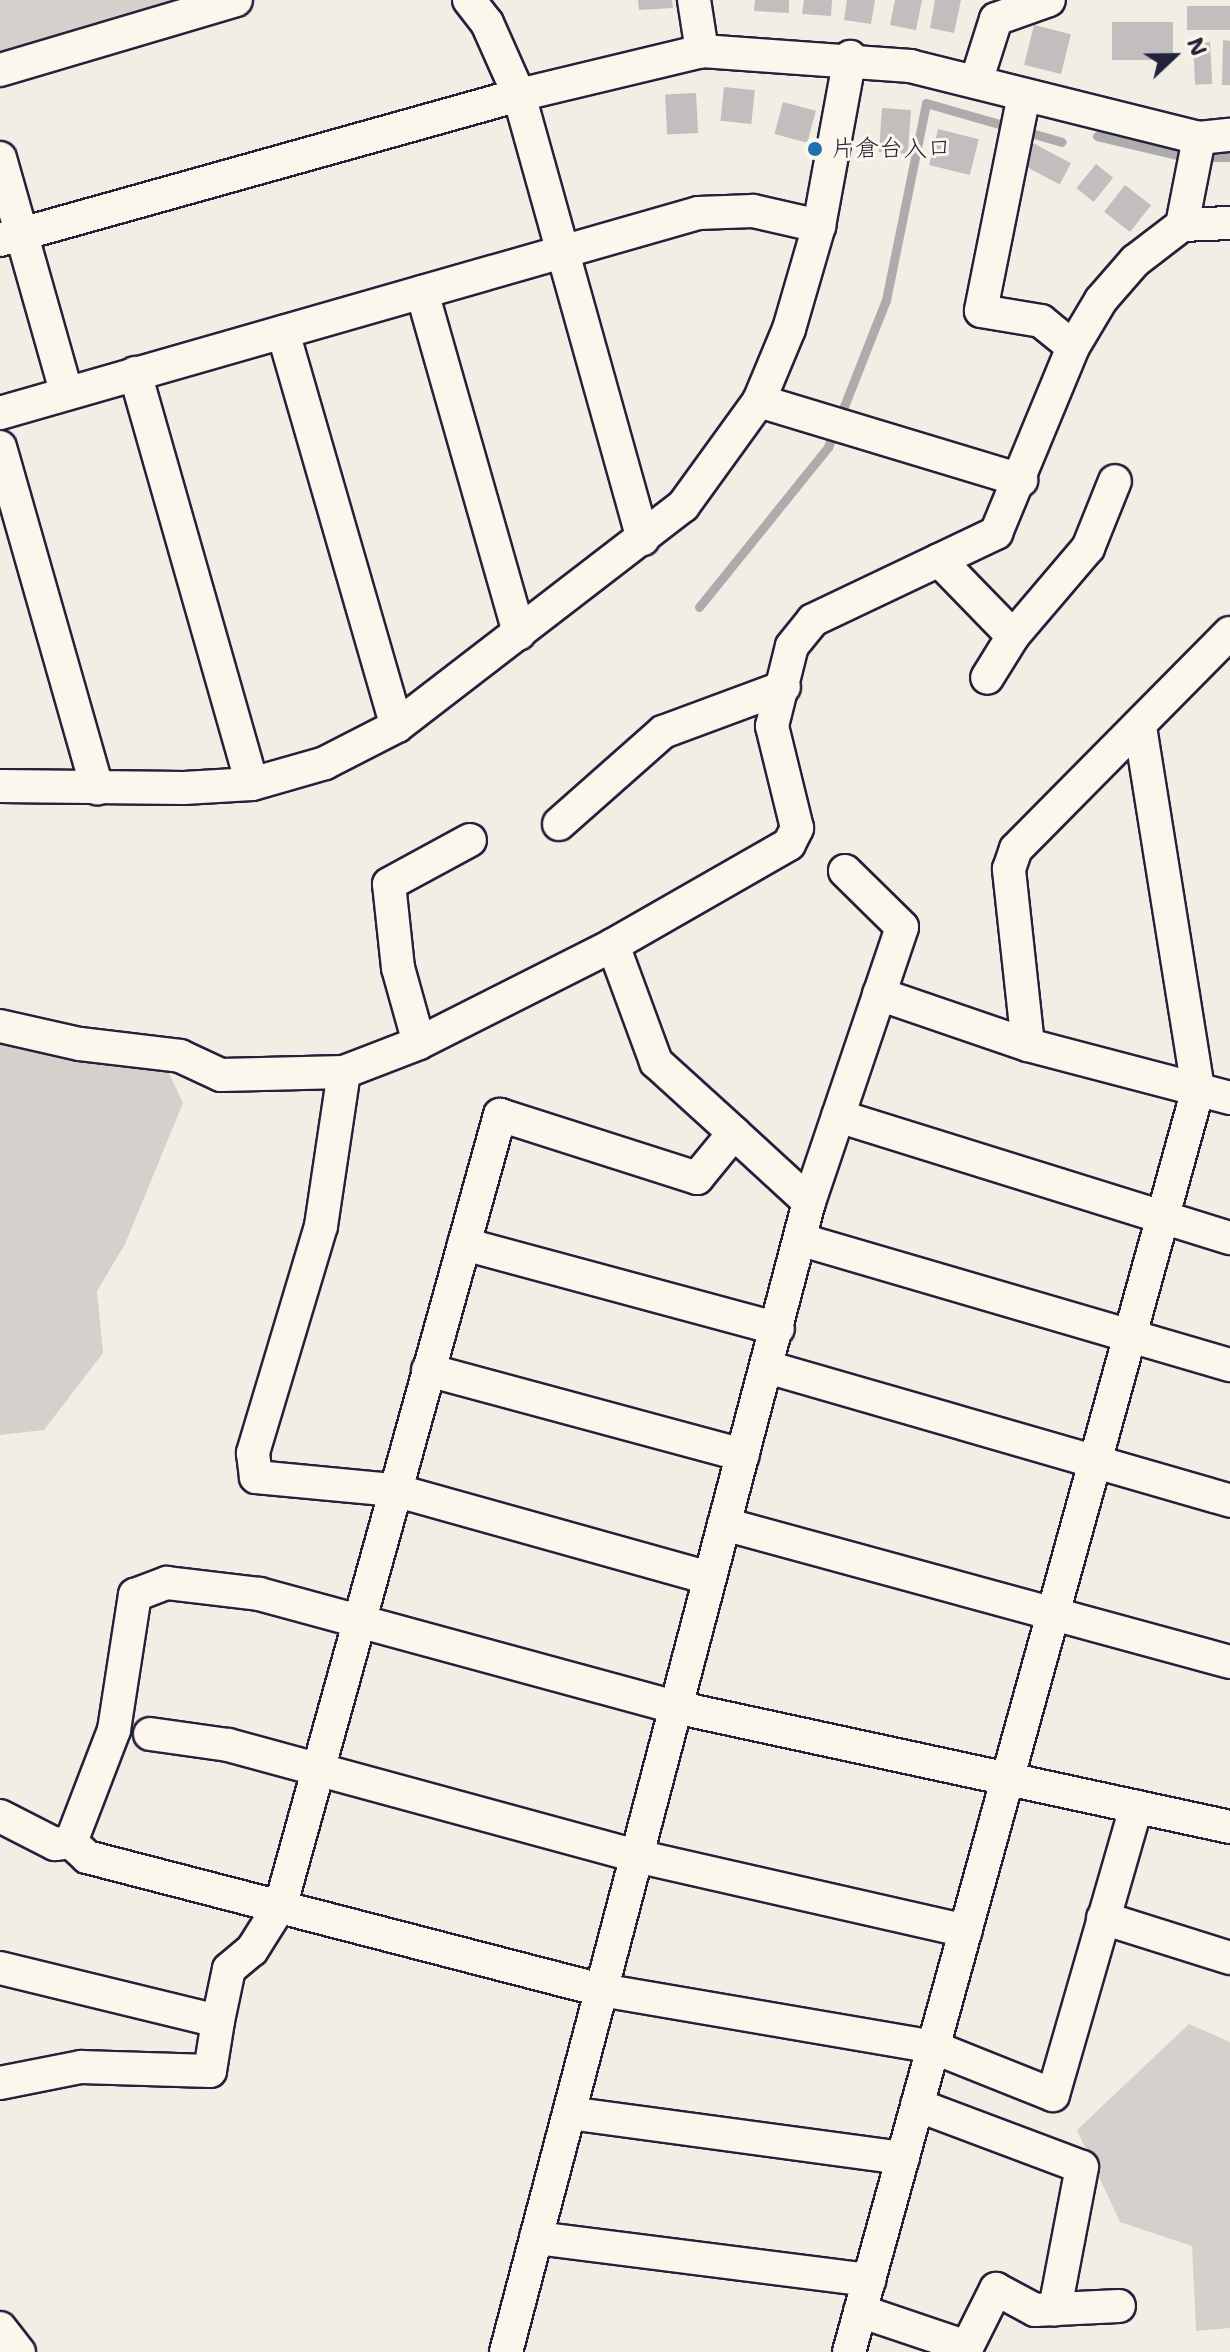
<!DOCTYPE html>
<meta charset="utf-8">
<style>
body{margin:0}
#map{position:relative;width:1230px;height:2352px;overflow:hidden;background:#f2eee5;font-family:"Shantell Sans","Klee One",sans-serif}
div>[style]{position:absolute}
.green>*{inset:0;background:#d4d1cc}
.stream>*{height:9px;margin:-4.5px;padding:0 4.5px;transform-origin:4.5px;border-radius:4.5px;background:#aeabad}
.building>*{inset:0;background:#c2bebe;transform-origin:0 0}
.roads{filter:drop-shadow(2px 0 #22223b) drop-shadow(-2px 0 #22223b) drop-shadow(0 2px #22223b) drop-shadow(0 -2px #22223b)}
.minor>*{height:32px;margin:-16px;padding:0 16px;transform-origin:16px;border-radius:16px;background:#fbf7ec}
.dots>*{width:22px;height:22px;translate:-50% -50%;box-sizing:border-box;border:4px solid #fbf7ec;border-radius:50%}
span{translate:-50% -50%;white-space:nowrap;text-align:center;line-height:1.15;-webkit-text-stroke:6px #fbf7ec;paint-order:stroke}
.poi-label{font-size:24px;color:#22223b}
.left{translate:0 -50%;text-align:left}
.north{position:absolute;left:1134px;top:16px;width:80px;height:80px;-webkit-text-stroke:6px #fbf7ec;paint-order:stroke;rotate:68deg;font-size:22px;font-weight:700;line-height:32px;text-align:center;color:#22223b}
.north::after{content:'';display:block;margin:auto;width:28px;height:36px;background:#22223b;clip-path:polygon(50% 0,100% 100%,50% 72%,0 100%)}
</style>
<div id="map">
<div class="green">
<div style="clip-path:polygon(0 0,200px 0,0 58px)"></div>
<div style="clip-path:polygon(0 1038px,164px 1063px,183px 1103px,125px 1244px,97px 1291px,103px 1353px,44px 1430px,0 1435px)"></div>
<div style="clip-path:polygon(1189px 2024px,1230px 2042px,1230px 2328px,1196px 2331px,1192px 2246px,1120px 2222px,1077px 2130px)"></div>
</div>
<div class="stream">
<div style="left:1097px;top:136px;width:86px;rotate:13.4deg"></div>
<div style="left:1210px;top:157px;width:20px"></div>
<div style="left:699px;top:607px;width:206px;rotate:-51.1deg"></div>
<div style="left:828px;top:447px;width:158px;rotate:-68.5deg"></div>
<div style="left:886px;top:300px;width:201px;rotate:-78.5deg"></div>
<div style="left:926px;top:103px;width:141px;rotate:16deg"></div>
</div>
<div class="building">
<div style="clip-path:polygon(638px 0,672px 0,673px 8px,639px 10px)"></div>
<div style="clip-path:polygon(755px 0,789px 0,789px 13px,754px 11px)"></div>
<div style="clip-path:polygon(804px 0,832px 0,831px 16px,802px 14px)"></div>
<div style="clip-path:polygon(847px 0,875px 0,871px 24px,844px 20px)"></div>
<div style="clip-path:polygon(895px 0,922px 0,916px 30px,890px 25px)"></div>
<div style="clip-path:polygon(935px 0,961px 0,954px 33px,930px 28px)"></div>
<div style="left:1230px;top:6px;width:24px;height:43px;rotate:90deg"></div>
<div style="left:1173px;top:22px;width:38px;height:61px;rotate:90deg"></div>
<div style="left:1034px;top:25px;width:38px;height:41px;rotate:14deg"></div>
<div style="clip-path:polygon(1223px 40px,1230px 41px,1230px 85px,1222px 85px)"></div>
<div style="left:1210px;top:42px;width:42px;height:17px;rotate:87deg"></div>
<div style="left:724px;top:87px;width:31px;height:34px;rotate:6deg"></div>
<div style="left:696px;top:93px;width:40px;height:31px;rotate:87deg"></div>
<div style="left:783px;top:102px;width:34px;height:33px;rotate:15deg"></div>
<div style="left:882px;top:108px;width:29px;height:44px;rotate:4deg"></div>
<div style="left:938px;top:129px;width:42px;height:37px;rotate:14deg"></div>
<div style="left:1033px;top:143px;width:43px;height:24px;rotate:28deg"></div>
<div style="left:1096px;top:164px;width:22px;height:31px;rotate:39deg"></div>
<div style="left:1125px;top:185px;width:33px;height:34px;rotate:38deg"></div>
</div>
<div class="roads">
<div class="minor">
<div style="left:469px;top:0;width:29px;rotate:52deg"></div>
<div style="left:487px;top:23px;width:79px;rotate:66deg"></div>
<div style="left:519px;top:95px;width:461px;rotate:74.4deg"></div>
<div style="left:694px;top:0;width:52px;rotate:81.1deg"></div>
<div style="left:996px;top:19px;width:56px;rotate:-19.7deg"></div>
<div style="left:0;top:70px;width:246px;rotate:-16.5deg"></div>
<div style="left:976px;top:82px;width:66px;rotate:-72.4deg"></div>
<div style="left:1024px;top:95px;width:220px;rotate:101.3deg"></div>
<div style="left:981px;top:311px;width:61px;rotate:9.5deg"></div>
<div style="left:1041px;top:321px;width:41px;rotate:39.1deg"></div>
<div style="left:0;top:158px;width:243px;rotate:74.2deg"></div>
<div style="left:1182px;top:225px;width:48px;rotate:-2.4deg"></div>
<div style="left:0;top:240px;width:539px;rotate:-15.61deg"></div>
<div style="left:519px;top:95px;width:188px;rotate:-13.5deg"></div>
<div style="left:702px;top:51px;width:209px;rotate:4.1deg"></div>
<div style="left:910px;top:66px;width:298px;rotate:14deg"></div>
<div style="left:1199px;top:138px;width:31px;rotate:-6deg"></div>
<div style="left:422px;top:292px;width:355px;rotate:74.1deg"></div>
<div style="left:283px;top:332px;width:410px;rotate:73.9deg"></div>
<div style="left:135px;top:373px;width:427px;rotate:74.1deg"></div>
<div style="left:759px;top:401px;width:274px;rotate:16.8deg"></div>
<div style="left:0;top:413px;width:726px;rotate:-15.99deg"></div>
<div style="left:698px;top:213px;width:55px;rotate:-2.1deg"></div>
<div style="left:753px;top:211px;width:68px;rotate:12.8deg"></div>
<div style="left:0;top:447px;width:355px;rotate:74.1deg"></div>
<div style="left:939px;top:560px;width:106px;rotate:45.8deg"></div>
<div style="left:1013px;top:636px;width:49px;rotate:121.8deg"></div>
<div style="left:1013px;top:636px;width:116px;rotate:-49.6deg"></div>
<div style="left:1088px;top:548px;width:72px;rotate:-68.1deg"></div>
<div style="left:0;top:786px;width:184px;rotate:0.6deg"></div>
<div style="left:184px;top:788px;width:68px;rotate:-3.4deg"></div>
<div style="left:252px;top:784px;width:76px;rotate:-16deg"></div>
<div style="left:325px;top:763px;width:81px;rotate:-27.2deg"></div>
<div style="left:397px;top:726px;width:361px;rotate:-37.6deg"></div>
<div style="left:683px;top:506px;width:130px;rotate:-54.1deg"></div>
<div style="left:759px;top:401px;width:78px;rotate:-67.4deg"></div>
<div style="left:789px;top:329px;width:107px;rotate:-73.8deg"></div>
<div style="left:819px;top:226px;width:172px;rotate:-79.6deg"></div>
<div style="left:559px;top:824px;width:139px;rotate:-41.5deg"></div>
<div style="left:663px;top:732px;width:129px;rotate:-20.4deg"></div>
<div style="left:613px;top:945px;width:125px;rotate:69.8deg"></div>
<div style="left:656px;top:1062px;width:105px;rotate:42.3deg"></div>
<div style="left:879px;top:994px;width:157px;rotate:18.9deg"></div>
<div style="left:1028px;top:1045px;width:209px;rotate:14.7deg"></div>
<div style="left:0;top:1026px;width:82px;rotate:12.7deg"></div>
<div style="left:80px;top:1044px;width:101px;rotate:6.8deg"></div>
<div style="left:180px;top:1056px;width:45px;rotate:24.9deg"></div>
<div style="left:221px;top:1075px;width:123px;rotate:-1.4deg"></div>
<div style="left:344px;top:1072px;width:80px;rotate:-21.1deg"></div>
<div style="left:419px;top:1043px;width:217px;rotate:-26.8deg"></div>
<div style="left:613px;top:945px;width:203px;rotate:-29.8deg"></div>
<div style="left:789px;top:844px;width:18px;rotate:-63deg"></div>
<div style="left:797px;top:828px;width:105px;rotate:-103.8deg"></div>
<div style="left:772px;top:726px;width:82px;rotate:-76deg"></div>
<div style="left:792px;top:646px;width:33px;rotate:-51deg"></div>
<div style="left:813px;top:620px;width:203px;rotate:-25.4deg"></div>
<div style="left:996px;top:533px;width:201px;rotate:-67.5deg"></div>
<div style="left:1073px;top:347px;width:55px;rotate:-59.2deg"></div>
<div style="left:1101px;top:300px;width:52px;rotate:-48.9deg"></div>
<div style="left:1135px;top:261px;width:59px;rotate:-37.5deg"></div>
<div style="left:1182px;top:225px;width:89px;rotate:-78.9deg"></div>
<div style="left:419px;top:1043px;width:78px;rotate:-105.6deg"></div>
<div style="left:398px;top:968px;width:84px;rotate:-96.1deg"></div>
<div style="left:389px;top:884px;width:92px;rotate:-28.5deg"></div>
<div style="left:1028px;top:1045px;width:177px;rotate:-96.2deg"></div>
<div style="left:1009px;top:869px;width:21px;rotate:-71deg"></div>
<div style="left:1016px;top:849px;width:304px;rotate:-45.3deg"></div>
<div style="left:344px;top:1072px;width:156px;rotate:98.5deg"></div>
<div style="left:321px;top:1226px;width:237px;rotate:106.7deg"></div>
<div style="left:253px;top:1453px;width:24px;rotate:83deg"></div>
<div style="left:256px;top:1477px;width:139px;rotate:5.4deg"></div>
<div style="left:394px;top:1490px;width:327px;rotate:15.6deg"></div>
<div style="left:838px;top:1116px;width:411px;rotate:17.3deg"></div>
<div style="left:802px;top:1240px;width:446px;rotate:16.3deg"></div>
<div style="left:464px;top:1244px;width:325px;rotate:15.1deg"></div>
<div style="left:767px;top:1367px;width:482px;rotate:16.1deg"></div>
<div style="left:428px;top:1370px;width:326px;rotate:15.1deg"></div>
<div style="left:724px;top:1524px;width:524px;rotate:15.26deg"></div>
<div style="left:150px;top:1734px;width:79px;rotate:8deg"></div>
<div style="left:228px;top:1745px;width:423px;rotate:15.2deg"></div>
<div style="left:636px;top:1856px;width:338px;rotate:12.8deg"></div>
<div style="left:0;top:1816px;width:62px;rotate:27deg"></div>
<div style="left:55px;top:1844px;width:16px;rotate:-7deg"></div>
<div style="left:71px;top:1842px;width:120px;rotate:-69deg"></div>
<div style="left:114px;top:1730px;width:137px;rotate:-81.2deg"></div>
<div style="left:135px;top:1595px;width:34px;rotate:-21deg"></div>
<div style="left:167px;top:1583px;width:93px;rotate:6.8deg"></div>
<div style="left:259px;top:1594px;width:431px;rotate:15.2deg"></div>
<div style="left:675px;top:1707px;width:568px;rotate:12.2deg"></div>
<div style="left:71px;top:1842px;width:22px;rotate:43deg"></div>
<div style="left:87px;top:1857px;width:531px;rotate:14.51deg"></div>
<div style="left:601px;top:1990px;width:337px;rotate:9.7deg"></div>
<div style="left:933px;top:2047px;width:129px;rotate:21.8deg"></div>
<div style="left:1053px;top:2095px;width:300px;rotate:-73.9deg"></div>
<div style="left:1103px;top:1918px;width:133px;rotate:17.5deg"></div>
<div style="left:0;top:1968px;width:224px;rotate:13.7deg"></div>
<div style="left:218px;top:2021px;width:53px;rotate:-78.1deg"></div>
<div style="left:229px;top:1969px;width:30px;rotate:-40deg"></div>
<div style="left:252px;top:1950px;width:54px;rotate:-57.8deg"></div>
<div style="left:281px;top:1904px;width:819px;rotate:-74.49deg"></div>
<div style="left:500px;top:1115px;width:207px;rotate:17.7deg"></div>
<div style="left:697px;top:1178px;width:58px;rotate:-50.6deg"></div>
<div style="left:734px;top:1133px;width:102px;rotate:42.6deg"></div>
<div style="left:0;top:2083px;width:83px;rotate:-11.2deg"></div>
<div style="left:81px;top:2067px;width:129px;rotate:1.8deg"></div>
<div style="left:210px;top:2071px;width:51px;rotate:-80.9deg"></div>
<div style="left:917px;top:2105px;width:176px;rotate:20.6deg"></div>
<div style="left:1082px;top:2167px;width:145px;rotate:100.8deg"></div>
<div style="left:569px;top:2113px;width:337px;rotate:7.7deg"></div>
<div style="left:536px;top:2238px;width:336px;rotate:7.2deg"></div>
<div style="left:860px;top:2311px;width:113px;rotate:18.6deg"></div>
<div style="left:967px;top:2347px;width:65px;rotate:-63.4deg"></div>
<div style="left:996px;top:2289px;width:44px;rotate:28.3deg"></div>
<div style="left:1035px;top:2310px;width:84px;rotate:-2.7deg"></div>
<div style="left:0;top:2328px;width:31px;rotate:52deg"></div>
<div style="left:506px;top:2352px;width:1189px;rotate:-75.24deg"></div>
<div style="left:809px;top:1202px;width:290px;rotate:-71.3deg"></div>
<div style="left:902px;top:927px;width:80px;rotate:-135.5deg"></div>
<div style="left:849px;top:2352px;width:1310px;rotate:-74.55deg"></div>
<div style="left:1198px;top:1089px;width:368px;rotate:-99.1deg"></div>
</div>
</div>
<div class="dots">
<div style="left:815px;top:149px;background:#1f6fb2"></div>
</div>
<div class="poi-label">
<span class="left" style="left:831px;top:149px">片倉台入口</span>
</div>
<div class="north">N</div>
</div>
